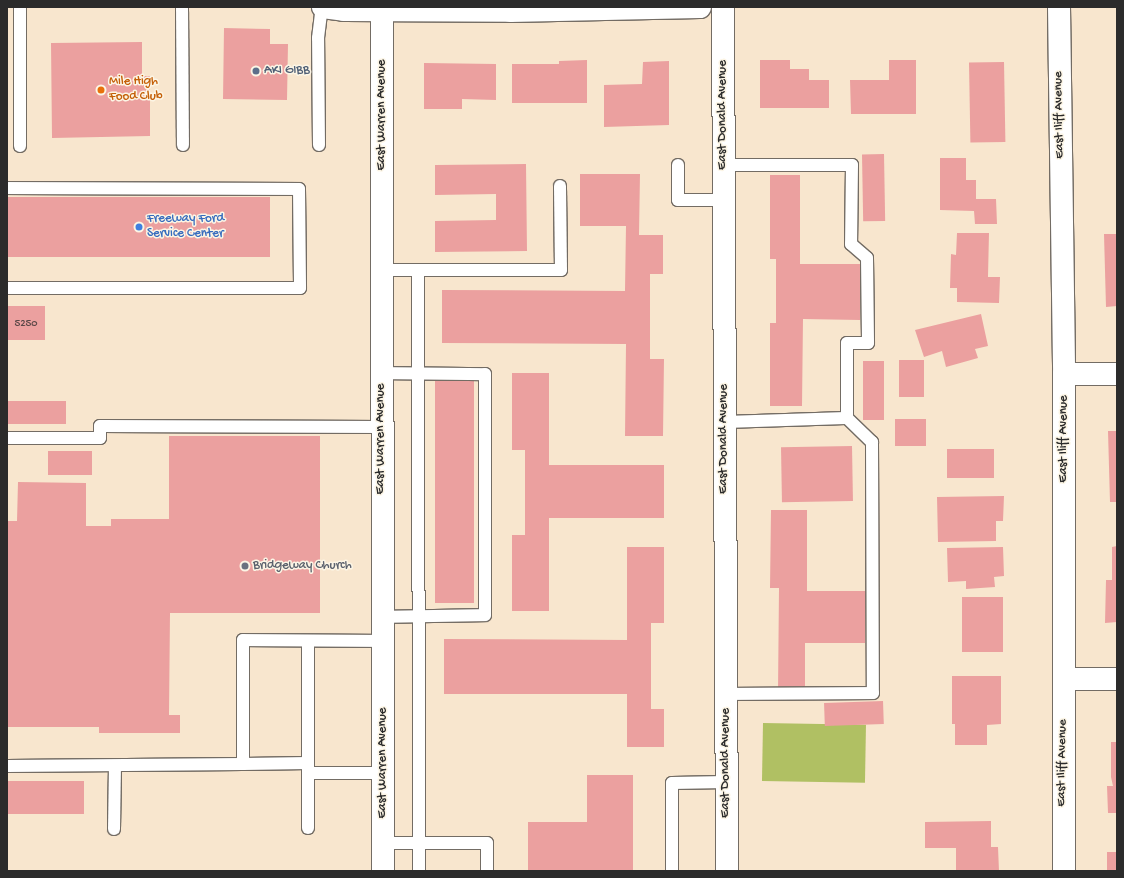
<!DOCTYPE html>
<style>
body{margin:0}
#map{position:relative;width:1124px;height:878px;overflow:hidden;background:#f8e6ce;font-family:"Gochi Hand",sans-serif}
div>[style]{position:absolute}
.green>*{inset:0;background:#b0c063;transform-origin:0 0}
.building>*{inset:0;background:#eba09f;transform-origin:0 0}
.roads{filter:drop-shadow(1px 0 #736c64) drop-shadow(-1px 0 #736c64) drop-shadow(0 1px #736c64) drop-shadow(0 -1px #736c64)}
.lane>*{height:12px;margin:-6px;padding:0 6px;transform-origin:6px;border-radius:6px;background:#fff}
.street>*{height:22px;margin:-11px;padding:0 11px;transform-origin:11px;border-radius:11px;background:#fff}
.dots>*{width:11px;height:11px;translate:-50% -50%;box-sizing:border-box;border:2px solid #fcf5e5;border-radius:50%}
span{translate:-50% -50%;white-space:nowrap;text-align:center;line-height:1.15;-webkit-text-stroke:3px #fcf5e5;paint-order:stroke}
.number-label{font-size:11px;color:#5b4848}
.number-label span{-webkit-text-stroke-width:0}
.service-label{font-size:13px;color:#4e5e75}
.left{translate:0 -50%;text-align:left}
.food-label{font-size:13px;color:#c56008}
.street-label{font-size:13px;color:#2b2b2b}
.shop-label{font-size:13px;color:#366cbe}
.worship-label{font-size:13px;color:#5b616d}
.frame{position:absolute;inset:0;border:8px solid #2b2b2b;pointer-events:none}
</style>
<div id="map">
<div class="green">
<div style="left:763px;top:723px;width:103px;height:58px;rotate:1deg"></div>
</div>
<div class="building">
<div style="clip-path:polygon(224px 28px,270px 29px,270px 44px,288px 44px,287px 100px,223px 99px)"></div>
<div style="clip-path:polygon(142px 42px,142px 76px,150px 76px,150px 136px,52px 138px,51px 43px)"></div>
<div style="clip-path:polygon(587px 60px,587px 103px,512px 103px,512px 64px,559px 64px,559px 61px)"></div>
<div style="clip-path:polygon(760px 60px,790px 60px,790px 69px,809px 69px,809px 80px,829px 80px,829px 108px,760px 108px)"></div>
<div style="clip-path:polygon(889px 60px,916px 60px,916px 114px,851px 114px,850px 80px,889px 80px)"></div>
<div style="clip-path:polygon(669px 61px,669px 125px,604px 127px,604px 85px,642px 84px,643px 62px)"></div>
<div style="left:1004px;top:62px;width:80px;height:35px;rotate:89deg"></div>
<div style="clip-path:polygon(424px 63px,496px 64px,496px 100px,462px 99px,462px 109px,424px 109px)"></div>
<div style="left:884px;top:154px;width:67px;height:22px;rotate:89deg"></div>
<div style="clip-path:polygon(940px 158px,966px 158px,966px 180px,976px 180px,976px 199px,996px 199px,997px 224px,975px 224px,974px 211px,940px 210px)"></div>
<div style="clip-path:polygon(526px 164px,527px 251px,435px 252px,435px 221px,496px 220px,496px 194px,435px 195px,435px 165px)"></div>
<div style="clip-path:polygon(580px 174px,640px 174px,639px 235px,663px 235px,663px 274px,650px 274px,650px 359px,664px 359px,663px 436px,625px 436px,626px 344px,442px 343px,442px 290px,625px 291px,626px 226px,580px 226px)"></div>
<div style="clip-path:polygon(770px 175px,800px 175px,800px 264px,860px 264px,860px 320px,803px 319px,802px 406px,770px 406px,770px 323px,776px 323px,776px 259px,770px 259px)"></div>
<div style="left:270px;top:197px;width:60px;height:263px;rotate:90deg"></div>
<div style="clip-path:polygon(957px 233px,989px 233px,988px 277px,1000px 277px,999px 303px,957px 302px,957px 288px,950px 288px,951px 254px,956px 255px)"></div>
<div style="clip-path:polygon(1104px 234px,1117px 234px,1117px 306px,1106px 307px)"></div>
<div style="left:45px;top:306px;width:34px;height:38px;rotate:90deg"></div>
<div style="clip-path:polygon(981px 314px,988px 346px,975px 349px,978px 358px,946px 367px,942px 351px,924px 357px,915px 330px)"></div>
<div style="left:899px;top:360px;width:25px;height:37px"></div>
<div style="left:863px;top:361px;width:21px;height:59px"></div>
<div style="clip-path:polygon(512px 373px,549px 373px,549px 465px,664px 465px,664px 518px,549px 518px,549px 611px,512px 611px,512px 535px,525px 535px,525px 450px,512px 450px)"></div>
<div style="left:435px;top:380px;width:39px;height:223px"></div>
<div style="left:7px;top:401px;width:59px;height:23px"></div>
<div style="left:895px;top:419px;width:31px;height:27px"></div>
<div style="clip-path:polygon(1108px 431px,1117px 431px,1117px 502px,1110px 502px)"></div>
<div style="clip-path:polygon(169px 436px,320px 436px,320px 613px,170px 613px,169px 715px,180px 715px,180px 733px,99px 733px,99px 727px,7px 727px,7px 521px,17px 521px,18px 482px,86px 483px,86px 526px,111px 526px,111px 519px,169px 519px)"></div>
<div style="left:852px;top:446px;width:55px;height:71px;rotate:89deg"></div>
<div style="left:994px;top:449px;width:29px;height:47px;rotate:90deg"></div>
<div style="left:48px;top:451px;width:44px;height:24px"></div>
<div style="clip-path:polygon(1004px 496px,1003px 521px,996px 521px,996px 541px,938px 542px,937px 497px)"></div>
<div style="clip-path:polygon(771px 510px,807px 510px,807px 591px,866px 591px,865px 643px,805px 643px,805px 691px,778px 691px,779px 588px,770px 588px)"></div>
<div style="clip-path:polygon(1117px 546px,1117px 622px,1105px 623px,1106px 580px,1112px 580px,1112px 547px)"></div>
<div style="clip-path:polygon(627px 547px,664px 547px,664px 623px,651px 623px,651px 709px,664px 709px,664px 747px,627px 747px,627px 694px,444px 694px,444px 639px,627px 640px)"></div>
<div style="clip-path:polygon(1003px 547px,1004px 576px,994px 577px,995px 587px,966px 589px,966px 581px,948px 582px,947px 548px)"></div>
<div style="left:962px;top:597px;width:41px;height:55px"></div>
<div style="clip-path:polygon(952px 676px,1001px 676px,1001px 724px,987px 725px,987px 745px,955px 745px,955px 724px,952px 724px)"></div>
<div style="left:883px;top:701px;width:23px;height:59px;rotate:88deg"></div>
<div style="clip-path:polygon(1111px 742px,1117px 742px,1117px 813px,1108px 813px,1107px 786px,1113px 786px,1111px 777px)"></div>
<div style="clip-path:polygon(587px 775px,633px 775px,633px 871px,528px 871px,528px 822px,587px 822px)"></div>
<div style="left:84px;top:781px;width:33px;height:77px;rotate:90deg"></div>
<div style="clip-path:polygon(991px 821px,991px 847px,998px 847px,999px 871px,956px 871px,956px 848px,925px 848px,925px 822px)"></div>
<div style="left:1107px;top:852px;width:10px;height:19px"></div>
</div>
<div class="roads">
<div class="lane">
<div style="left:20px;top:7px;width:139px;rotate:90deg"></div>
<div style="left:182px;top:7px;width:138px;rotate:89.6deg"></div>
<div style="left:319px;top:145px;width:107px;rotate:-90.5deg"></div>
<div style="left:318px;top:38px;width:31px;rotate:-83deg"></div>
<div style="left:678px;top:165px;width:35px;rotate:90deg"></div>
<div style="left:678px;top:200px;width:45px"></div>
<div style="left:723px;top:165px;width:129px"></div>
<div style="left:852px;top:165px;width:79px;rotate:90.7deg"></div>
<div style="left:851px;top:244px;width:21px;rotate:41deg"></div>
<div style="left:867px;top:258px;width:85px;rotate:89.3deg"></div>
<div style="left:868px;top:343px;width:21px;rotate:180deg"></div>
<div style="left:847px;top:343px;width:75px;rotate:90deg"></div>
<div style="left:847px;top:418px;width:35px;rotate:44deg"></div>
<div style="left:872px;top:442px;width:251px;rotate:89.8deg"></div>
<div style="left:873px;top:693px;width:147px;rotate:179.6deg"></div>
<div style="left:7px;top:188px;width:292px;rotate:0.2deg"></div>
<div style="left:299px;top:189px;width:99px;rotate:89.4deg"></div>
<div style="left:300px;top:288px;width:293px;rotate:180deg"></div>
<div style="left:381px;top:270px;width:37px"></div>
<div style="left:381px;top:373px;width:104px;rotate:0.6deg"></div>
<div style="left:485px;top:374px;width:241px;rotate:90deg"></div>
<div style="left:485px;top:615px;width:103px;rotate:178.9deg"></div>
<div style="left:724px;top:422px;width:123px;rotate:-1.9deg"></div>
<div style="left:7px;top:438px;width:93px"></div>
<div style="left:100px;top:438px;width:12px;rotate:-90deg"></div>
<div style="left:100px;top:426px;width:281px;rotate:0.2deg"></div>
<div style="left:308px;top:641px;width:187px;rotate:90deg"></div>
<div style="left:243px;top:764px;width:65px;rotate:-0.9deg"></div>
<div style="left:7px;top:766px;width:236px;rotate:-0.5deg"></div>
<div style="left:243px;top:764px;width:124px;rotate:-90deg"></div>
<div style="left:243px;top:640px;width:140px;rotate:0.4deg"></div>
<div style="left:308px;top:773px;width:75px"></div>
<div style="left:114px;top:829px;width:63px;rotate:-89.1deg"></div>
<div style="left:383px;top:843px;width:104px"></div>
<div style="left:487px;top:843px;width:28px;rotate:90deg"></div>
<div style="left:419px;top:871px;width:601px;rotate:-90.1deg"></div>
<div style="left:418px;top:270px;width:143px"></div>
<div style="left:561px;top:270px;width:84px;rotate:-90.7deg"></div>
<div style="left:672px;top:871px;width:88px;rotate:-90deg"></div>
<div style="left:672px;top:783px;width:54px;rotate:-1.1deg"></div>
</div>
<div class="street">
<div style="left:323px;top:7px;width:21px;rotate:8deg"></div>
<div style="left:344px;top:10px;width:166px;rotate:0.3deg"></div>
<div style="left:510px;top:11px;width:190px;rotate:-1.2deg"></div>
<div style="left:382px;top:7px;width:864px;rotate:89.93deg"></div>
<div style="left:723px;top:7px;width:864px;rotate:89.73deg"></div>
<div style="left:1059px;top:7px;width:367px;rotate:89.2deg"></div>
<div style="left:1064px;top:374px;width:497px;rotate:90deg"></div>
<div style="left:1064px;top:374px;width:53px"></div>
<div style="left:1065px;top:679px;width:52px"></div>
</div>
</div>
<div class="dots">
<div style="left:256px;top:71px;background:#5c6f8a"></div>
<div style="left:101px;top:90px;background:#e8710a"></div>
<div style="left:139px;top:227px;background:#3f7fe0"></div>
<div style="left:245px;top:566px;background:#6b7280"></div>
</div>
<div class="number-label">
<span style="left:26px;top:324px">5250</span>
</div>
<div class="service-label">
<span class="left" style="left:264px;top:71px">AKI GIBB</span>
</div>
<div class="food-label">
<span class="left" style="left:109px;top:90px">Mile High<br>Food Club</span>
</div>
<div class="street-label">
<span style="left:382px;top:115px;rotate:-90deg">East Warren Avenue</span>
<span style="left:723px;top:115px;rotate:-90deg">East Donald Avenue</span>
<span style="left:1060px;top:115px;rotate:-91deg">East Iliff Avenue</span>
<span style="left:381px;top:439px;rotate:-90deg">East Warren Avenue</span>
<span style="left:724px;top:439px;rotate:-90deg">East Donald Avenue</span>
<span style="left:1064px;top:439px;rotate:-90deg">East Iliff Avenue</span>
<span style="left:383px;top:763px;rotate:-90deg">East Warren Avenue</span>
<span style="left:726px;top:763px;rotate:-90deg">East Donald Avenue</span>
<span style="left:1063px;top:763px;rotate:-89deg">East Iliff Avenue</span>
</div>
<div class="shop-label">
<span class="left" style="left:147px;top:227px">Freeway Ford<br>Service Center</span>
</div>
<div class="worship-label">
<span class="left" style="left:253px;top:566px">Bridgeway Church</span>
</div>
<div class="frame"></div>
</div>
